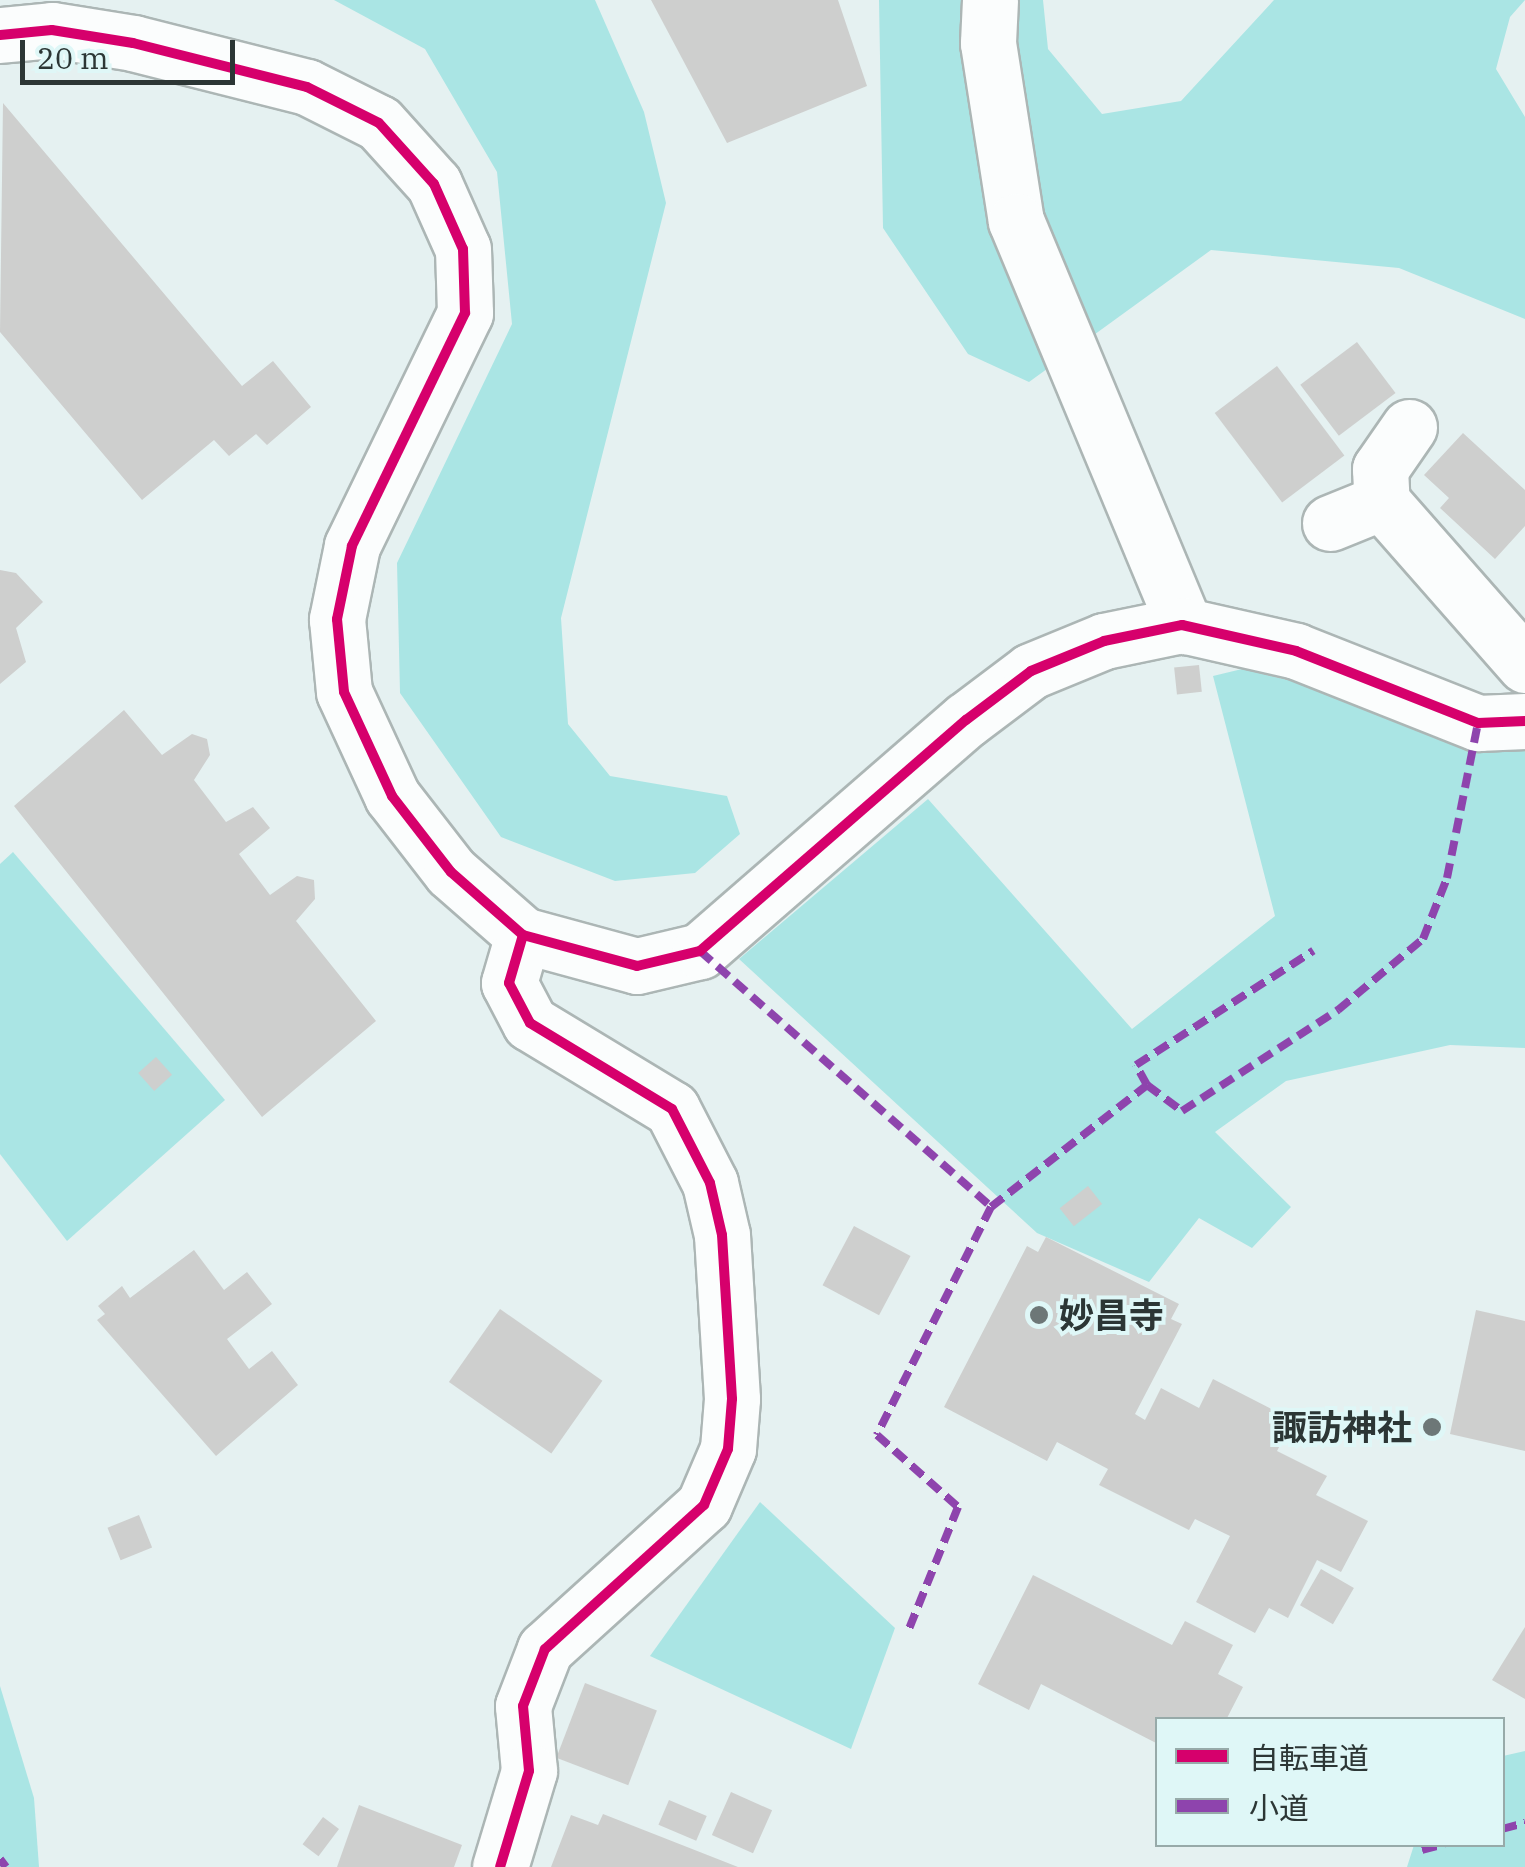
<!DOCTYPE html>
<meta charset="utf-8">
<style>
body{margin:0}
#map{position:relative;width:1525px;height:1867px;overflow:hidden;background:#e5f1f1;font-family:"IBM Plex Serif","Noto Sans JP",serif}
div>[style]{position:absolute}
.green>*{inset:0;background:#aae5e4}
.building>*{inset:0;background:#cecfce;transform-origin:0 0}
.roads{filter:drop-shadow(2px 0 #acb6b5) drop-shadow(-2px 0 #acb6b5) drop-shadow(0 2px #acb6b5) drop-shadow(0 -2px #acb6b5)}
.minor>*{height:55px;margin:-27.5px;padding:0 27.5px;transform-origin:27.5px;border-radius:27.5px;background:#fbfdfd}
.quiet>*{height:8px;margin-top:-4px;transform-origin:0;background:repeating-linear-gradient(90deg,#8e44ad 0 15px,transparent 0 23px)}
.cycleway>*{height:10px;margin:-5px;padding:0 5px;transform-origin:5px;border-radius:5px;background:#d6006c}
.dots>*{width:28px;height:28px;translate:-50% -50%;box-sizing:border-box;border:5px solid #dff7f7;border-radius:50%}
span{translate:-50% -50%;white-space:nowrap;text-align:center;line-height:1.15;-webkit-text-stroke:8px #dff7f7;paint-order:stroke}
.poi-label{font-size:35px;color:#2c3635;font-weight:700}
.left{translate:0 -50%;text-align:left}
.right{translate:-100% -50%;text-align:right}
.legend{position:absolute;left:1155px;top:1717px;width:350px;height:130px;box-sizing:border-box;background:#dff7f7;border:2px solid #97aaa9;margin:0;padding:12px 18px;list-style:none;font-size:30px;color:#2c3635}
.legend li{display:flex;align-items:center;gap:20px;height:50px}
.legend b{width:50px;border:2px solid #97aaa9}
.scale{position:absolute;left:20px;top:40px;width:215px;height:45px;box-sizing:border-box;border:5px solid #2c3635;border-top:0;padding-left:12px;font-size:30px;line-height:35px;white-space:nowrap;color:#2c3635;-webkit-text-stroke:8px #dff7f7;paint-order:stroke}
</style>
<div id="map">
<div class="green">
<div style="clip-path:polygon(334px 0,595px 0,644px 112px,666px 203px,561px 618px,568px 724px,610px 776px,727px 796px,740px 834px,695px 873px,615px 881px,501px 837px,400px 693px,397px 563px,512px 324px,497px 172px,425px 49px)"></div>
<div style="clip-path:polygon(879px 0,1043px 0,1048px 49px,1102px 114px,1181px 101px,1274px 0,1525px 0,1510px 17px,1496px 69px,1525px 117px,1525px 319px,1399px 268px,1211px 250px,1029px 382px,968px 354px,883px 228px)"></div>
<div style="clip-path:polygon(1242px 669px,1326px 689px,1438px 739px,1525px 743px,1525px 1048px,1450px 1045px,1286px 1081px,1215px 1132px,1291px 1207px,1252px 1248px,1199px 1218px,1149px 1282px,1037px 1233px,739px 959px,928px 799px,1132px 1029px,1275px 916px,1213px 676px)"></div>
<div style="clip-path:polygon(13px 852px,225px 1100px,67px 1241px,0 1154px,0 864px)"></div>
<div style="clip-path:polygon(760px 1502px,895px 1628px,851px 1749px,650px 1656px)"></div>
<div style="clip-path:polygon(0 1686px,34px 1798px,39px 1867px,0 1867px)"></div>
<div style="clip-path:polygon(1525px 1751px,1525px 1867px,1407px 1867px,1414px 1845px,1502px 1844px,1503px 1756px)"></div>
</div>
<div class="building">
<div style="clip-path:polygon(651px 0,838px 0,867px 86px,727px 143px)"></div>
<div style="clip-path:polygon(3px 103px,242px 386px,273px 361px,311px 407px,267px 445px,256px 434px,229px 456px,214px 440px,142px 500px,0 332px)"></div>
<div style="left:1357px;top:342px;width:64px;height:71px;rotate:53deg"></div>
<div style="left:1277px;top:366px;width:112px;height:78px;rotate:53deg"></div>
<div style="clip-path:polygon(1463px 433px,1525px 490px,1525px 526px,1495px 559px,1440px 508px,1449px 498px,1424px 475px)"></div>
<div style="clip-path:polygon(0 570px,16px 573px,43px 602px,16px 628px,26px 662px,0 684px)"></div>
<div style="left:1199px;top:665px;width:27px;height:25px;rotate:84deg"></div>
<div style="clip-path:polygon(124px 710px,162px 755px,192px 734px,207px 739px,210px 755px,194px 780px,226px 822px,253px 807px,270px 828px,239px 854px,270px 895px,297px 876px,314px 880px,315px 899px,296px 921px,376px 1021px,262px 1117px,14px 806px)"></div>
<div style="left:156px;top:1057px;width:24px;height:24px;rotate:48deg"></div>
<div style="left:1088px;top:1186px;width:23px;height:36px;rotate:52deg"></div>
<div style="left:854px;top:1226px;width:64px;height:67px;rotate:28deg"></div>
<div style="clip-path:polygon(1046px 1237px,1179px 1304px,1171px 1319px,1182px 1324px,1135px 1414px,1145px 1420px,1161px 1388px,1199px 1408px,1213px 1379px,1293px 1420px,1277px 1451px,1327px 1476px,1316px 1495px,1368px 1521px,1341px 1572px,1317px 1560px,1288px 1618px,1269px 1608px,1255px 1633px,1196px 1602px,1230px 1536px,1195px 1519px,1189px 1530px,1099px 1485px,1108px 1469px,1057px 1442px,1047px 1461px,944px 1407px,1027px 1246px,1038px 1252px)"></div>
<div style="clip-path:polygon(194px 1250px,224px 1290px,247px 1272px,272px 1304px,227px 1339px,249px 1369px,272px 1351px,298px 1385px,216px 1456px,97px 1320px,105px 1314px,98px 1306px,122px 1286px,130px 1298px)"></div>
<div style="left:500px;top:1309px;width:125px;height:89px;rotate:35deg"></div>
<div style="clip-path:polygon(1476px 1310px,1525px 1321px,1525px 1451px,1450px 1434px)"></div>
<div style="left:139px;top:1515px;width:35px;height:34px;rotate:68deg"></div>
<div style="left:1321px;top:1569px;width:38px;height:42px;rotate:30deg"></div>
<div style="clip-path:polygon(1033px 1575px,1172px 1645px,1185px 1621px,1233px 1645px,1218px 1674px,1243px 1687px,1226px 1720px,1158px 1720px,1158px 1744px,1041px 1684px,1029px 1710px,978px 1684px)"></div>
<div style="clip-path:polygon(1525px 1627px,1525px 1699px,1492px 1680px)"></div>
<div style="left:585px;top:1683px;width:77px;height:80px;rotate:21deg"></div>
<div style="left:731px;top:1792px;width:45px;height:47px;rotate:24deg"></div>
<div style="left:669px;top:1800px;width:41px;height:27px;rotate:23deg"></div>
<div style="clip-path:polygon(359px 1805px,462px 1845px,454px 1867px,337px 1867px)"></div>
<div style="clip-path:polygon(603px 1814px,738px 1867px,551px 1867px,571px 1815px,598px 1825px)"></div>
<div style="left:323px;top:1817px;width:20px;height:34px;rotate:37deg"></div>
</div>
<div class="roads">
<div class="minor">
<div style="left:990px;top:0;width:43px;rotate:92.7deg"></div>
<div style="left:988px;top:43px;width:180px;rotate:81.1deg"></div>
<div style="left:1016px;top:221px;width:439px;rotate:67.4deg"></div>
<div style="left:0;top:35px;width:52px;rotate:-5.5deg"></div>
<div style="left:52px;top:30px;width:82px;rotate:9.1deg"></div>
<div style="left:133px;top:43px;width:179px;rotate:14.2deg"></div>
<div style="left:307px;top:87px;width:80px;rotate:26.6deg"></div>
<div style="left:379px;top:123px;width:82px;rotate:48deg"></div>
<div style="left:434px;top:184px;width:71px;rotate:66deg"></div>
<div style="left:463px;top:249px;width:64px;rotate:88.2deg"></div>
<div style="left:465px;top:313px;width:259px;rotate:115.9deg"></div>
<div style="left:352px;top:546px;width:75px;rotate:101.6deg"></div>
<div style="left:337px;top:619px;width:73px;rotate:84.5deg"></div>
<div style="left:344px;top:692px;width:115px;rotate:65.2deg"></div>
<div style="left:392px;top:796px;width:96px;rotate:52.2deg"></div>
<div style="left:451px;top:872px;width:96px;rotate:41.2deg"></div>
<div style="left:523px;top:935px;width:50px;rotate:106.3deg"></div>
<div style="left:509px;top:983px;width:45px;rotate:62.3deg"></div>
<div style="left:530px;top:1023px;width:166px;rotate:31.2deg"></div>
<div style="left:672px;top:1109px;width:83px;rotate:62.8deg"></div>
<div style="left:710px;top:1183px;width:53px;rotate:77deg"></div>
<div style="left:722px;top:1235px;width:164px;rotate:86.5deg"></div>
<div style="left:732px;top:1399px;width:50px;rotate:94.6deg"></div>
<div style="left:728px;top:1449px;width:61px;rotate:113.2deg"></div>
<div style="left:704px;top:1505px;width:215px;rotate:137.8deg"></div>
<div style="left:545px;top:1649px;width:61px;rotate:111.1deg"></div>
<div style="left:523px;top:1706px;width:65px;rotate:84.7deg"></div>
<div style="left:529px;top:1771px;width:100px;rotate:106.8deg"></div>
<div style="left:1409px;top:427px;width:51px;rotate:124.6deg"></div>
<div style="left:1380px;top:469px;width:33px;rotate:87deg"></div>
<div style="left:1382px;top:502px;width:217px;rotate:48.7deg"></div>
<div style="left:1330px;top:523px;width:56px;rotate:-22deg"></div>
<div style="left:523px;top:935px;width:118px;rotate:15.2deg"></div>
<div style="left:637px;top:966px;width:65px;rotate:-13.4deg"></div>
<div style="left:700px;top:951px;width:352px;rotate:-41deg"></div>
<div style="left:966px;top:720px;width:81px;rotate:-37deg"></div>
<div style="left:1031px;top:671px;width:79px;rotate:-22.3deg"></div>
<div style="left:1104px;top:641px;width:80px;rotate:-11.6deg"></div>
<div style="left:1182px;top:625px;width:117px;rotate:12.8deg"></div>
<div style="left:1296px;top:651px;width:196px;rotate:21.6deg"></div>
<div style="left:1478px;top:723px;width:47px;rotate:-2.4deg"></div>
</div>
</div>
<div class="quiet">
<div style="left:700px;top:951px;width:388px;rotate:41.3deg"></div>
<div style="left:991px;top:1207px;width:255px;rotate:116.6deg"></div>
<div style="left:877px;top:1435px;width:108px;rotate:41.6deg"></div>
<div style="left:958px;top:1507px;width:131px;rotate:111.9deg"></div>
<div style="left:1147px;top:1085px;width:23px;rotate:-119deg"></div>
<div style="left:1136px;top:1065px;width:211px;rotate:-32.8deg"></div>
<div style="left:991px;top:1207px;width:198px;rotate:-38deg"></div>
<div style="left:1147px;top:1085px;width:44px;rotate:36.6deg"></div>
<div style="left:1182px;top:1111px;width:186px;rotate:-32.9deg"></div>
<div style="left:1338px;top:1010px;width:111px;rotate:-39.9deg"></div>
<div style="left:1423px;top:939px;width:66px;rotate:-68.5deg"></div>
<div style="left:1447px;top:878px;width:158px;rotate:-78.7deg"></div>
<div style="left:1502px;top:1829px;width:24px;rotate:-15deg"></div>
<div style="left:1422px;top:1850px;width:23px;rotate:-15deg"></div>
<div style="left:0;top:1859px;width:10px;rotate:53deg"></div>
</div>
<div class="cycleway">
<div style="left:0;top:35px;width:52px;rotate:-5.5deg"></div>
<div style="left:52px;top:30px;width:82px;rotate:9.1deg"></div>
<div style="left:133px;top:43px;width:179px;rotate:14.2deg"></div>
<div style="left:307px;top:87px;width:80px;rotate:26.6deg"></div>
<div style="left:379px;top:123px;width:82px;rotate:48deg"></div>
<div style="left:434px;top:184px;width:71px;rotate:66deg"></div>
<div style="left:463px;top:249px;width:64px;rotate:88.2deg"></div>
<div style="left:465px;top:313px;width:259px;rotate:115.9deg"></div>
<div style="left:352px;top:546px;width:75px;rotate:101.6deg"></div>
<div style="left:337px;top:619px;width:73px;rotate:84.5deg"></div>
<div style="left:344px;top:692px;width:115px;rotate:65.2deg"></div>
<div style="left:392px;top:796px;width:96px;rotate:52.2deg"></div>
<div style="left:451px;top:872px;width:96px;rotate:41.2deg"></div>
<div style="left:523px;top:935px;width:50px;rotate:106.3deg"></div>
<div style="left:509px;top:983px;width:45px;rotate:62.3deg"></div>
<div style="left:530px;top:1023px;width:166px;rotate:31.2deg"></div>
<div style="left:672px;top:1109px;width:83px;rotate:62.8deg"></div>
<div style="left:710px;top:1183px;width:53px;rotate:77deg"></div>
<div style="left:722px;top:1235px;width:164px;rotate:86.5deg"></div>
<div style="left:732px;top:1399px;width:50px;rotate:94.6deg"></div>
<div style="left:728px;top:1449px;width:61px;rotate:113.2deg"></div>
<div style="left:704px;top:1505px;width:215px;rotate:137.8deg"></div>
<div style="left:545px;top:1649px;width:61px;rotate:111.1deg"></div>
<div style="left:523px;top:1706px;width:65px;rotate:84.7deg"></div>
<div style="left:529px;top:1771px;width:100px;rotate:106.8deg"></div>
<div style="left:523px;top:935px;width:118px;rotate:15.2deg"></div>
<div style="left:637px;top:966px;width:65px;rotate:-13.4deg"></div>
<div style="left:700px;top:951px;width:352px;rotate:-41deg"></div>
<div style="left:966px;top:720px;width:81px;rotate:-37deg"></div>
<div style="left:1031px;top:671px;width:79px;rotate:-22.3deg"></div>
<div style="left:1104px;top:641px;width:80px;rotate:-11.6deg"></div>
<div style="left:1182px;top:625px;width:117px;rotate:12.8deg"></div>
<div style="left:1296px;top:651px;width:196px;rotate:21.6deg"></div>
<div style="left:1478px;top:723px;width:47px;rotate:-2.4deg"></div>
</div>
<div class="dots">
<div style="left:1039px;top:1315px;background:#6d7777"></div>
<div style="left:1432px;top:1427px;background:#6d7777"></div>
</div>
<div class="poi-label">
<span class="left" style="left:1059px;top:1315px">妙昌寺</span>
<span class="right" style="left:1412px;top:1427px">諏訪神社</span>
</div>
<ul class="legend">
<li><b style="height:12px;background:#d6006c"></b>自転車道</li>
<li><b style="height:12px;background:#8e44ad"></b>小道</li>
</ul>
<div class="scale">20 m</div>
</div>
